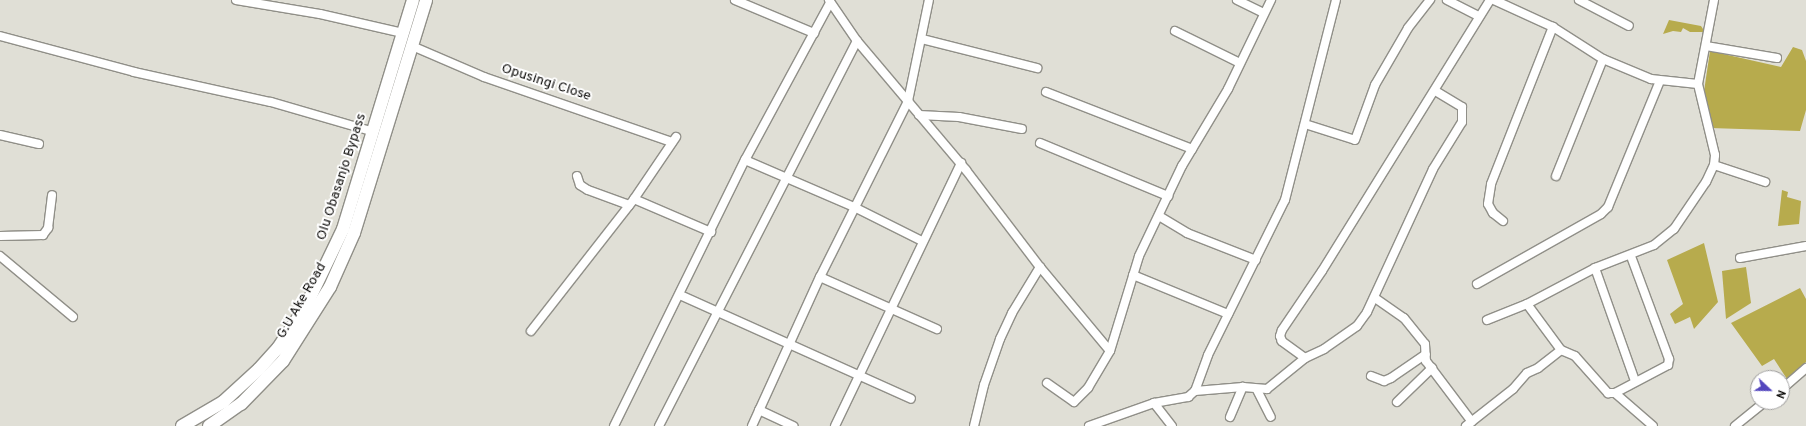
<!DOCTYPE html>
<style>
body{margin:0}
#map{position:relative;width:1806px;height:426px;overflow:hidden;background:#e0dfd6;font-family:Overpass,sans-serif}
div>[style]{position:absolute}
.forest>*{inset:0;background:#b7ab4d}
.roads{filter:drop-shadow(1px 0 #908f88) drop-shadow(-1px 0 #908f88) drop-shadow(0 1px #908f88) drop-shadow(0 -1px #908f88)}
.street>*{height:8px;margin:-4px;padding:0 4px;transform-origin:4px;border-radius:4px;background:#fff}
.secondary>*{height:12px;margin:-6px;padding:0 6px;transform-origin:6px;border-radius:6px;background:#fff}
span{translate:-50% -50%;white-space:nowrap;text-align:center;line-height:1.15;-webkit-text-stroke:4px #fff;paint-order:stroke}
.street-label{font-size:14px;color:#0c0b09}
.north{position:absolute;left:1750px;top:370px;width:40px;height:40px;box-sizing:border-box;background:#fff;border:1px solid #9e9d9d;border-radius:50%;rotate:112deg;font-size:11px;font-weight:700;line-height:16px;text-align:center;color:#0c0b09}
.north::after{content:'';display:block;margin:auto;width:14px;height:18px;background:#5346be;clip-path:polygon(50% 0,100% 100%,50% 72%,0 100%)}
</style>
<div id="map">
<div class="forest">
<div style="clip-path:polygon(1669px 20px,1701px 26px,1705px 32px,1690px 32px,1683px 28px,1681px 32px,1673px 31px,1663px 34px)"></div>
<div style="clip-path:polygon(1793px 47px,1802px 50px,1806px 61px,1806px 110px,1800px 131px,1710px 128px,1703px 98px,1710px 51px,1781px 67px)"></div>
<div style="clip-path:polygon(1782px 190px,1788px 192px,1787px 197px,1801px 201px,1799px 224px,1778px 226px)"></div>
<div style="clip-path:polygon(1704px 243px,1718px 302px,1694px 329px,1690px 317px,1675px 324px,1670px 314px,1683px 304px,1667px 260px)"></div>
<div style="clip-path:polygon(1746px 267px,1751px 303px,1726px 319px,1722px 271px)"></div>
<div style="clip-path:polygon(1800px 288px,1806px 299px,1806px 362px,1787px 379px,1774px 359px,1762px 366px,1731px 323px)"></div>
</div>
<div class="roads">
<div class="street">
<div style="left:236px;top:0;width:85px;rotate:9.5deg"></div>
<div style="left:320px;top:14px;width:85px;rotate:12.9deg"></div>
<div style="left:735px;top:0;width:86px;rotate:22.7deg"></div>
<div style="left:829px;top:0;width:50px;rotate:55.7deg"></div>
<div style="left:857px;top:41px;width:169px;rotate:49.8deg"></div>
<div style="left:966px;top:170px;width:122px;rotate:52.7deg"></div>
<div style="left:1040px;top:267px;width:109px;rotate:50.2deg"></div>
<div style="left:1237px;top:0;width:30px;rotate:26deg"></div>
<div style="left:1447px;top:0;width:36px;rotate:27deg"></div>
<div style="left:1494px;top:0;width:65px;rotate:24.6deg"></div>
<div style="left:1579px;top:0;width:56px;rotate:27.5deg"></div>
<div style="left:1175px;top:31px;width:72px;rotate:26.2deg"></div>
<div style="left:0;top:36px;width:139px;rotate:15deg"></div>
<div style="left:134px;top:72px;width:140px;rotate:12.4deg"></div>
<div style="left:271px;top:102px;width:107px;rotate:16.2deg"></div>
<div style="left:922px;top:39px;width:119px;rotate:14.2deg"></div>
<div style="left:412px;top:46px;width:78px;rotate:23.3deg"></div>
<div style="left:484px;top:77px;width:199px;rotate:19.1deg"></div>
<div style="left:1706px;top:46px;width:72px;rotate:9.6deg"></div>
<div style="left:1046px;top:92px;width:157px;rotate:21.3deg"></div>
<div style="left:919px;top:115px;width:40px;rotate:2.9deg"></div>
<div style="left:959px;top:117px;width:64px;rotate:10.8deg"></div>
<div style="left:1305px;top:124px;width:52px;rotate:17.7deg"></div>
<div style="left:1355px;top:140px;width:59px;rotate:-70deg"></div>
<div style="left:1375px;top:85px;width:66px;rotate:-59.9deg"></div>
<div style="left:1408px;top:28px;width:36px;rotate:-52deg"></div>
<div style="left:0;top:135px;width:40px;rotate:13deg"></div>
<div style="left:1040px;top:143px;width:139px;rotate:22.5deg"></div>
<div style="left:745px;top:160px;width:119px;rotate:23.3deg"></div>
<div style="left:854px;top:207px;width:76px;rotate:26.6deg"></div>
<div style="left:1714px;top:165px;width:54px;rotate:18.4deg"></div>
<div style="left:577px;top:176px;width:9px;rotate:72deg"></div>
<div style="left:580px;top:185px;width:9px;rotate:32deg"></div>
<div style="left:588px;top:190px;width:44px;rotate:20.1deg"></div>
<div style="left:1556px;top:176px;width:126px;rotate:-68.1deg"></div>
<div style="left:634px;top:199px;width:84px;rotate:23.2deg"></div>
<div style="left:1159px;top:216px;width:33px;rotate:31deg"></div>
<div style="left:1187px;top:233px;width:74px;rotate:21.4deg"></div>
<div style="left:1503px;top:221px;width:13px;rotate:-141deg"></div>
<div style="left:1493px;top:213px;width:10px;rotate:-119deg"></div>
<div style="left:1488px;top:204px;width:20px;rotate:-81deg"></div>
<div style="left:1491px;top:184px;width:169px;rotate:-68.5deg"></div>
<div style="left:1553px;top:27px;width:59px;rotate:32.6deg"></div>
<div style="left:1603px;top:59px;width:52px;rotate:22.6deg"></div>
<div style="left:1651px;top:79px;width:47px;rotate:6.1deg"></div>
<div style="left:0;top:236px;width:43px;rotate:-1.3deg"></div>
<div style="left:43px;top:235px;width:9px;rotate:-54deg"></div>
<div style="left:48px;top:228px;width:33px;rotate:-83deg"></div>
<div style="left:0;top:256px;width:95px;rotate:39.9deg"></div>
<div style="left:1740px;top:258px;width:67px;rotate:-10.3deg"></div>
<div style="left:1595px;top:268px;width:120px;rotate:70.5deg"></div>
<div style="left:1133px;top:275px;width:103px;rotate:22.3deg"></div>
<div style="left:820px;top:277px;width:128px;rotate:24deg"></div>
<div style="left:1477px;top:284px;width:142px;rotate:-29.4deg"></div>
<div style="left:1601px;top:214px;width:10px;rotate:-45deg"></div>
<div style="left:1608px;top:207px;width:136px;rotate:-67.6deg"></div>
<div style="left:680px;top:295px;width:253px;rotate:24.2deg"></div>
<div style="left:1375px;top:298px;width:35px;rotate:35deg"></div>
<div style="left:1404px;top:318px;width:33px;rotate:51deg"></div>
<div style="left:1425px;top:344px;width:17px;rotate:87deg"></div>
<div style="left:1426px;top:361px;width:76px;rotate:53deg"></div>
<div style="left:1527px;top:304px;width:57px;rotate:53.5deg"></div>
<div style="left:1487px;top:320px;width:43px;rotate:-21.8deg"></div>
<div style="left:1527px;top:304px;width:77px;rotate:-27.9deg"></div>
<div style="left:1595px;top:268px;width:63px;rotate:-21.3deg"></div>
<div style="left:1654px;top:245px;width:26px;rotate:-39deg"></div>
<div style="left:1674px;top:229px;width:57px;rotate:-55.8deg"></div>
<div style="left:1706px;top:182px;width:19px;rotate:-65deg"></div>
<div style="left:1714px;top:165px;width:10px;rotate:-84deg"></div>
<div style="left:1715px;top:155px;width:73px;rotate:-103.5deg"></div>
<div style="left:1698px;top:84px;width:86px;rotate:-79.2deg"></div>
<div style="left:531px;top:331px;width:167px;rotate:-52deg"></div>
<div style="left:634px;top:199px;width:75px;rotate:-55.9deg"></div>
<div style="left:1305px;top:358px;width:21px;rotate:-25deg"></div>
<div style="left:1324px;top:349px;width:40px;rotate:-34.9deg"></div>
<div style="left:1357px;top:326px;width:17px;rotate:-54deg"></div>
<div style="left:1367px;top:312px;width:157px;rotate:-65.2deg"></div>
<div style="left:1433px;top:169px;width:55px;rotate:-58.3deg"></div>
<div style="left:1462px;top:122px;width:15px;rotate:-90deg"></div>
<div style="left:1462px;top:107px;width:31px;rotate:-149deg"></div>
<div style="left:1371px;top:376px;width:14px;rotate:21deg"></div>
<div style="left:1384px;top:381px;width:8px;rotate:-23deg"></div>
<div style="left:1391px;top:378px;width:42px;rotate:-34.4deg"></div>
<div style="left:1047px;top:383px;width:33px;rotate:35deg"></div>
<div style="left:1074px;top:402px;width:20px;rotate:-45deg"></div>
<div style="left:1088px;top:388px;width:43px;rotate:-59.3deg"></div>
<div style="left:1110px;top:351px;width:99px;rotate:-73deg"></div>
<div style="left:1139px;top:256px;width:100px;rotate:-64.5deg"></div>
<div style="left:1182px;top:166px;width:90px;rotate:-59.1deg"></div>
<div style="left:1228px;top:89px;width:99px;rotate:-64.2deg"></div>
<div style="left:1782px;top:389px;width:32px;rotate:-41deg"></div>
<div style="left:1257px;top:390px;width:30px;rotate:63deg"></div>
<div style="left:1195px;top:391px;width:48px;rotate:-4.8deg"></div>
<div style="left:1243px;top:387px;width:24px;rotate:5deg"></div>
<div style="left:1267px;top:389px;width:49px;rotate:-39.2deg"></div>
<div style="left:1305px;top:358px;width:29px;rotate:-144deg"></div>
<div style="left:1282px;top:341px;width:5px;rotate:-112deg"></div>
<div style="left:1280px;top:336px;width:6px;rotate:-72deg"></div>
<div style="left:1282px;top:330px;width:71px;rotate:-55.9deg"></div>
<div style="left:1322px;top:271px;width:319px;rotate:-58.2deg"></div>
<div style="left:1615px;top:393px;width:50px;rotate:41deg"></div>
<div style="left:1397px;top:402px;width:49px;rotate:-44.2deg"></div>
<div style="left:1154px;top:403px;width:29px;rotate:52deg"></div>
<div style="left:759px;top:410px;width:38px;rotate:25deg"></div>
<div style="left:1230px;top:417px;width:33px;rotate:-67deg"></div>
<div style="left:614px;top:426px;width:297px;rotate:-63.8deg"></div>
<div style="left:745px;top:160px;width:179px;rotate:-61.6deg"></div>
<div style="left:659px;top:426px;width:433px;rotate:-62.8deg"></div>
<div style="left:752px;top:426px;width:164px;rotate:-65.5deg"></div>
<div style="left:820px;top:277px;width:197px;rotate:-63.4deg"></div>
<div style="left:908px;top:101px;width:103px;rotate:-78.3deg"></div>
<div style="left:835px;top:426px;width:292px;rotate:-64.4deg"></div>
<div style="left:974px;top:426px;width:42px;rotate:-76.3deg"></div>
<div style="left:984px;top:385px;width:49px;rotate:-70.8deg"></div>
<div style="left:1000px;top:339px;width:29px;rotate:-65deg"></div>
<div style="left:1012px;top:313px;width:54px;rotate:-58.7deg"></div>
<div style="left:1089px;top:426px;width:69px;rotate:-19.5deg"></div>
<div style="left:1154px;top:403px;width:35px;rotate:-10deg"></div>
<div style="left:1188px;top:397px;width:9px;rotate:-41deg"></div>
<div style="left:1195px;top:391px;width:38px;rotate:-70deg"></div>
<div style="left:1208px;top:355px;width:173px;rotate:-63.6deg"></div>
<div style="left:1285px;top:200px;width:206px;rotate:-75.7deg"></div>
<div style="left:1466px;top:426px;width:60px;rotate:-38.2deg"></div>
<div style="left:1513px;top:389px;width:21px;rotate:-49deg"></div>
<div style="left:1527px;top:373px;width:12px;rotate:-24deg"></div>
<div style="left:1538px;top:368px;width:29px;rotate:-38deg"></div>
<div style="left:1561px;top:350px;width:15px;rotate:23deg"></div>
<div style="left:1575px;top:356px;width:50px;rotate:48.3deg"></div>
<div style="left:1608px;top:393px;width:7px"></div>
<div style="left:1615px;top:393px;width:60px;rotate:-27.8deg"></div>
<div style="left:1668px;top:365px;width:6px;rotate:-81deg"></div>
<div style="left:1669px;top:359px;width:110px;rotate:-110.3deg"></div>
<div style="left:1735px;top:426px;width:38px;rotate:-39deg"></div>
</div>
<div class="secondary">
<div style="left:182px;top:426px;width:48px;rotate:-30.3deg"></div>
<div style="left:223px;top:402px;width:49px;rotate:-42.5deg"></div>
<div style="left:259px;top:369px;width:28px;rotate:-48deg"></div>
<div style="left:278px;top:348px;width:50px;rotate:-56.3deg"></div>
<div style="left:306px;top:306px;width:85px;rotate:-64.3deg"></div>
<div style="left:343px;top:229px;width:239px;rotate:-73deg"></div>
<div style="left:209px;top:426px;width:39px;rotate:-35deg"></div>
<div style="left:241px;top:404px;width:60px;rotate:-45.7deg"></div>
<div style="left:283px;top:361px;width:88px;rotate:-57.6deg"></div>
<div style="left:330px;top:287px;width:59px;rotate:-66deg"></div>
<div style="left:354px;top:233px;width:244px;rotate:-72.8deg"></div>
</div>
</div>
<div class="street-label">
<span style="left:546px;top:83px;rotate:18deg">Opusingi Close</span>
<span style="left:342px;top:177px;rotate:-72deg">Olu Obasanjo Bypass</span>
<span style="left:302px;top:301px;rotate:-60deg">G.U Ake Road</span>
</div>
<div class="north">N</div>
</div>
